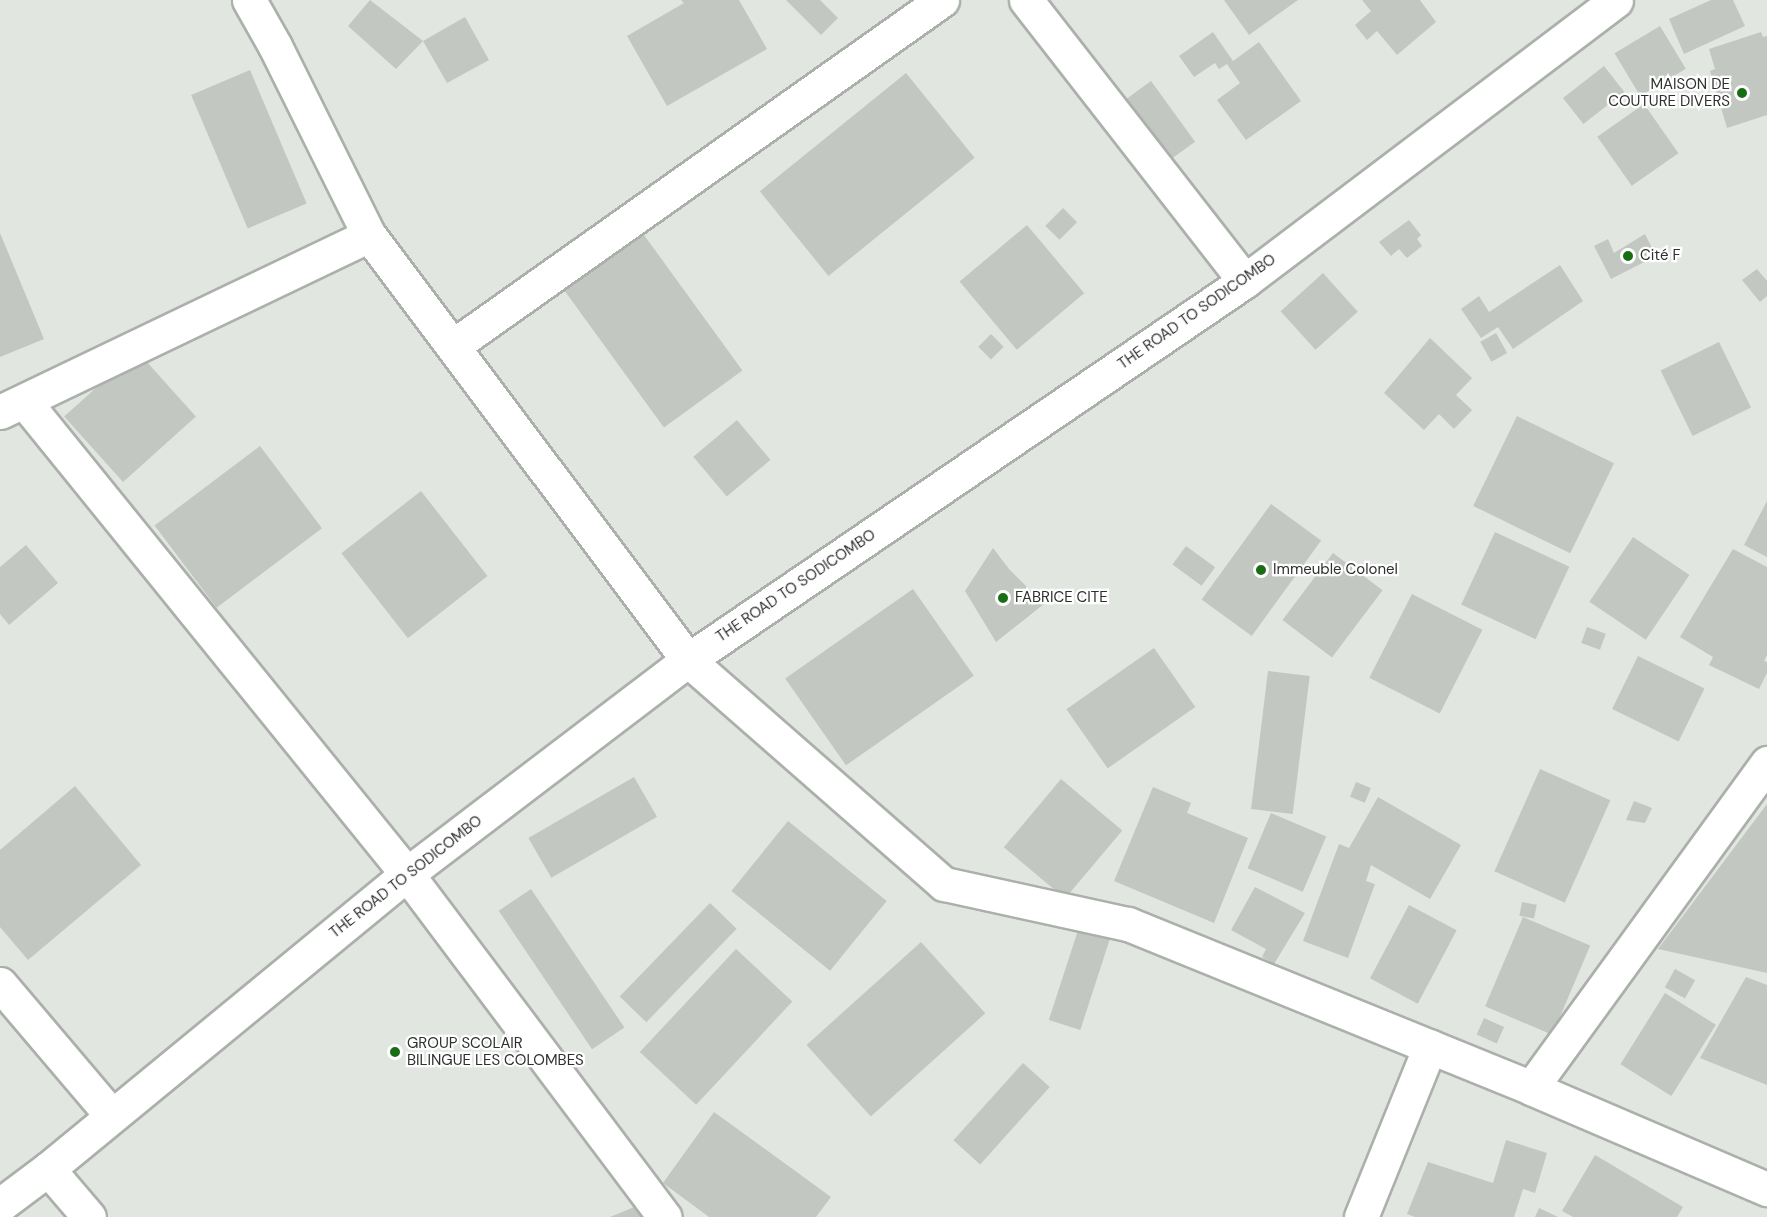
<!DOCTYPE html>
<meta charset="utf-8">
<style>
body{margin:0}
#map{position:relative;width:1767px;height:1217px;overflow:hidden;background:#e1e6e0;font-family:"DM Sans",sans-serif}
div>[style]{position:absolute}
.building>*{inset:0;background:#c2c7c1;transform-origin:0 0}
.roads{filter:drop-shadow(2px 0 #abb0ab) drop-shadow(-2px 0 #abb0ab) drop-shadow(0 2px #abb0ab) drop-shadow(0 -2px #abb0ab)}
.street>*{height:33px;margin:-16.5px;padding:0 16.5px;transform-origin:16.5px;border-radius:16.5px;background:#fff}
.secondary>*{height:33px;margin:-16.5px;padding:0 16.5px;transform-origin:16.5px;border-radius:16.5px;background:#fff}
.dots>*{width:16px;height:16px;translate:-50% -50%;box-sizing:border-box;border:3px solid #fff;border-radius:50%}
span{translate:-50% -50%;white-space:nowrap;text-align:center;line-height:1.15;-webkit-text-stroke:4.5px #fff;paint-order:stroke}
.poi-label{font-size:15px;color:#2e302e}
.right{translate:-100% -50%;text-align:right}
.left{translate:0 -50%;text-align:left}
.street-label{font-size:15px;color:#2e302e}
</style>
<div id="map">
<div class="building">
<div style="clip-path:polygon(370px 0,423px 41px,465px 17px,489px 60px,447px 83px,423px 41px,396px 69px,348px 26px)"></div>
<div style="clip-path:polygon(681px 0,739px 0,767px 49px,667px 106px,627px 36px,684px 3px)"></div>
<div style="clip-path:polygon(786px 0,820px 0,838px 18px,821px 35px)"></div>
<div style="clip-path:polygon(1224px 0,1298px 0,1249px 35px)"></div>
<div style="clip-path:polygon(1362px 0,1420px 0,1436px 22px,1397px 55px,1377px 31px,1367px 40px,1355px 25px,1371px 11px)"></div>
<div style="clip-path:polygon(1711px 0,1733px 0,1745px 26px,1684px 54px,1669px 19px)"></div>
<div style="left:1660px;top:26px;width:50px;height:53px;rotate:59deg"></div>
<div style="clip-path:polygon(1213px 32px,1233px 61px,1259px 42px,1301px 101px,1246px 140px,1217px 100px,1240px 83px,1227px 64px,1219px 69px,1215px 63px,1194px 77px,1179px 56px)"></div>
<div style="clip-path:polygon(1761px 32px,1763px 37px,1767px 36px,1767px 115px,1727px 128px,1710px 71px,1715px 69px,1709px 49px)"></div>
<div style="left:1604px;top:66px;width:33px;height:52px;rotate:52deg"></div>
<div style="left:250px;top:70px;width:145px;height:64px;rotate:67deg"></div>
<div style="left:906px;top:73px;width:109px;height:188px;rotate:51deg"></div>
<div style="left:1151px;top:81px;width:75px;height:39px;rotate:54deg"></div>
<div style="left:1644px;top:104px;width:60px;height:57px;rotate:55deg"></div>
<div style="left:1063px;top:208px;width:20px;height:25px;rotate:45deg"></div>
<div style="clip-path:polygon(1409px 220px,1421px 235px,1417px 239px,1422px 246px,1407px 258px,1399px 249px,1391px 256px,1379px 242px)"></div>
<div style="left:636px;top:224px;width:181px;height:97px;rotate:54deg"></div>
<div style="left:1027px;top:225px;width:89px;height:88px;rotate:50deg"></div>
<div style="clip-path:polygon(0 233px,44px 339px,0 357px)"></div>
<div style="clip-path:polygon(1645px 234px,1656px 256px,1611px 279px,1594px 246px,1608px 239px,1614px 253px)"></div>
<div style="clip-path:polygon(1560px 265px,1583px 301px,1513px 349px,1498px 327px,1481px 338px,1461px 309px,1479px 296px,1489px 312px)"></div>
<div style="clip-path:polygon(1757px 269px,1767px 281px,1767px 296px,1760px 302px,1742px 280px)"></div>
<div style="left:1323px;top:273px;width:52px;height:57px;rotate:48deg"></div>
<div style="left:1496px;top:333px;width:23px;height:18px;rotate:61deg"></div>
<div style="left:991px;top:334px;width:18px;height:18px;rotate:45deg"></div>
<div style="clip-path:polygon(1430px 338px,1472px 378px,1456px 395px,1472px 410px,1454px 429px,1439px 414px,1424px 430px,1384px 393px)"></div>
<div style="left:1719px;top:342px;width:73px;height:65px;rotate:64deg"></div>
<div style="left:137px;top:351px;width:88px;height:98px;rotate:48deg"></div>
<div style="left:1517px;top:416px;width:108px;height:100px;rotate:26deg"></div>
<div style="left:737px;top:420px;width:52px;height:57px;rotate:50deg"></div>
<div style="left:260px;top:446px;width:103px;height:132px;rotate:53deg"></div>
<div style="left:421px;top:491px;width:108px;height:101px;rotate:52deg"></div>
<div style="clip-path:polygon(1767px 501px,1767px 557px,1744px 545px)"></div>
<div style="left:1271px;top:504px;width:62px;height:118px;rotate:36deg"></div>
<div style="left:1495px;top:532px;width:82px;height:80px;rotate:25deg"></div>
<div style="left:1633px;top:537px;width:68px;height:78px;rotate:34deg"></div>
<div style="clip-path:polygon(26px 545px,58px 583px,9px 625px,0 614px,0 567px)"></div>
<div style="left:1186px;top:546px;width:36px;height:23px;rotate:36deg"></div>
<div style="clip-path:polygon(993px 548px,1009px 569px,1044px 604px,996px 642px,965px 591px)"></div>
<div style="clip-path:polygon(1733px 549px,1767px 567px,1767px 655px,1764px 661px,1767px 662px,1767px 673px,1759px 689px,1709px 665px,1713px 657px,1680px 637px)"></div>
<div style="left:1333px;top:553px;width:62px;height:84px;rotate:37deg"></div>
<div style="left:913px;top:589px;width:106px;height:156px;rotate:55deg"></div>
<div style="left:1412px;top:594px;width:79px;height:94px;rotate:27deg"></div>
<div style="left:1587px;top:627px;width:20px;height:17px;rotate:20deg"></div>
<div style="left:1154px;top:648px;width:72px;height:107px;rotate:55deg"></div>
<div style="left:1638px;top:656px;width:74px;height:59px;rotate:26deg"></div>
<div style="left:1268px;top:671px;width:42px;height:139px;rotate:7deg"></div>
<div style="left:1540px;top:769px;width:77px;height:112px;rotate:24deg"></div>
<div style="left:634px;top:777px;width:46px;height:122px;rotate:60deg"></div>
<div style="left:1061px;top:779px;width:80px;height:89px;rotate:40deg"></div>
<div style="left:1356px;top:782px;width:16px;height:16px;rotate:22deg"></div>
<div style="clip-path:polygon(75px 786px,141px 865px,28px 960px,0 927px,0 850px)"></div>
<div style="clip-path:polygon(1153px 787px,1191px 803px,1187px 813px,1248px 838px,1214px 923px,1114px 881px)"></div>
<div style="clip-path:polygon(1378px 797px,1461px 845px,1430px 899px,1371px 865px,1366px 881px,1375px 884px,1348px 958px,1303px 941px,1339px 844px,1349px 848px)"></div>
<div style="clip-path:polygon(1634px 801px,1652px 808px,1645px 823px,1626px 820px)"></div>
<div style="clip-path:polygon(1767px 804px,1767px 973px,1658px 949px)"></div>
<div style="left:1271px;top:813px;width:60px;height:60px;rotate:23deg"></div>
<div style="left:788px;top:821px;width:127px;height:90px;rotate:39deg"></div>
<div style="clip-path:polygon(1255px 887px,1305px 913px,1274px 964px,1262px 957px,1266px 949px,1231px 930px)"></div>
<div style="left:531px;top:889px;width:167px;height:39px;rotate:56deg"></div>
<div style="left:1522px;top:902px;width:15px;height:14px;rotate:11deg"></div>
<div style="left:710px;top:903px;width:37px;height:130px;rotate:44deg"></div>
<div style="left:1409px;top:905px;width:54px;height:83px;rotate:28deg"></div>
<div style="left:1523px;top:917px;width:73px;height:97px;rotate:23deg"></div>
<div style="left:1081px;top:921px;width:33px;height:104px;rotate:18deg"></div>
<div style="left:921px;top:942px;width:96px;height:154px;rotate:48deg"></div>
<div style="left:736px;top:949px;width:77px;height:141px;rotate:43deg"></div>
<div style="left:1675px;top:969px;width:23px;height:21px;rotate:29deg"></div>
<div style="clip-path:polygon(1746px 977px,1767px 985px,1767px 1085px,1700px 1058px)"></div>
<div style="left:1665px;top:993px;width:60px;height:84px;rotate:32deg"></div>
<div style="left:1484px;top:1018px;width:22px;height:18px;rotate:24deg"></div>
<div style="left:1023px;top:1063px;width:36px;height:104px;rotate:42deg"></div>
<div style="clip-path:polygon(714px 1112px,831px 1197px,816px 1217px,709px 1217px,663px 1183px)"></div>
<div style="clip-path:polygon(1506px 1140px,1547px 1153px,1535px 1193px,1523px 1189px,1514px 1217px,1415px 1217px,1407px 1214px,1428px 1162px,1493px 1183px)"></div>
<div style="clip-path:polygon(1595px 1155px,1683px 1207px,1677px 1217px,1573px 1217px,1562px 1211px)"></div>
<div style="clip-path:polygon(649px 1201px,656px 1217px,610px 1217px)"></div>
<div style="clip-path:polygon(1539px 1208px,1558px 1217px,1535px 1217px)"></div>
</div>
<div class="roads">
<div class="street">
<div style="left:249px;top:0;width:53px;rotate:60.5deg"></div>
<div style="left:275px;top:46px;width:211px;rotate:63.6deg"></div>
<div style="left:369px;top:235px;width:531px;rotate:53.11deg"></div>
<div style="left:688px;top:660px;width:340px;rotate:41.2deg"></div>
<div style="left:944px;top:884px;width:188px;rotate:12.3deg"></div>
<div style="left:1128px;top:924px;width:435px;rotate:22.1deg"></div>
<div style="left:1531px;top:1088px;width:257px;rotate:23.2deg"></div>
<div style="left:1026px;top:0;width:356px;rotate:52.1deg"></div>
<div style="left:453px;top:346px;width:599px;rotate:-35.28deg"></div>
<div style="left:24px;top:401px;width:609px;rotate:51deg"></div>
<div style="left:407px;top:874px;width:429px;rotate:53.1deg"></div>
<div style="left:0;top:412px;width:409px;rotate:-25.6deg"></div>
<div style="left:0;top:984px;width:172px;rotate:49.7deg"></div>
<div style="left:1531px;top:1088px;width:402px;rotate:-54deg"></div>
<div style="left:48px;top:1169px;width:63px;rotate:49.5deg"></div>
<div style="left:1361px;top:1217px;width:184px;rotate:-68deg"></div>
</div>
<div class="secondary">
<div style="left:0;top:1205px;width:60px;rotate:-36.9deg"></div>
<div style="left:48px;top:1169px;width:465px;rotate:-39.4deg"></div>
<div style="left:407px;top:874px;width:353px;rotate:-37.3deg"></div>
<div style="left:688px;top:660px;width:674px;rotate:-34.23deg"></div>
<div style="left:1245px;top:281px;width:465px;rotate:-37.1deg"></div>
</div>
</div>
<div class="dots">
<div style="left:1742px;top:93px;background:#186d15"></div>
<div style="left:1628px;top:256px;background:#186d15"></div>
<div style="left:1261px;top:570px;background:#186d15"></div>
<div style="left:1003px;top:598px;background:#186d15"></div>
<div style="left:395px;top:1052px;background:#186d15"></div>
</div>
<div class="poi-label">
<span class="right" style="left:1730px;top:93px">MAISON DE<br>COUTURE DIVERS</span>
<span class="left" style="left:1640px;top:256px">Cité F</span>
<span class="left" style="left:1273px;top:570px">Immeuble Colonel</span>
<span class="left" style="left:1015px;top:598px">FABRICE CITE</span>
<span class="left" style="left:407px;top:1052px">GROUP SCOLAIR<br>BILINGUE LES COLOMBES</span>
</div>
<div class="street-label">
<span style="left:1197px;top:312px;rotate:-35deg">THE ROAD TO SODICOMBO</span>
<span style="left:796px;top:586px;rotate:-34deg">THE ROAD TO SODICOMBO</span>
<span style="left:406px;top:877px;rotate:-38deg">THE ROAD TO SODICOMBO</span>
</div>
</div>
